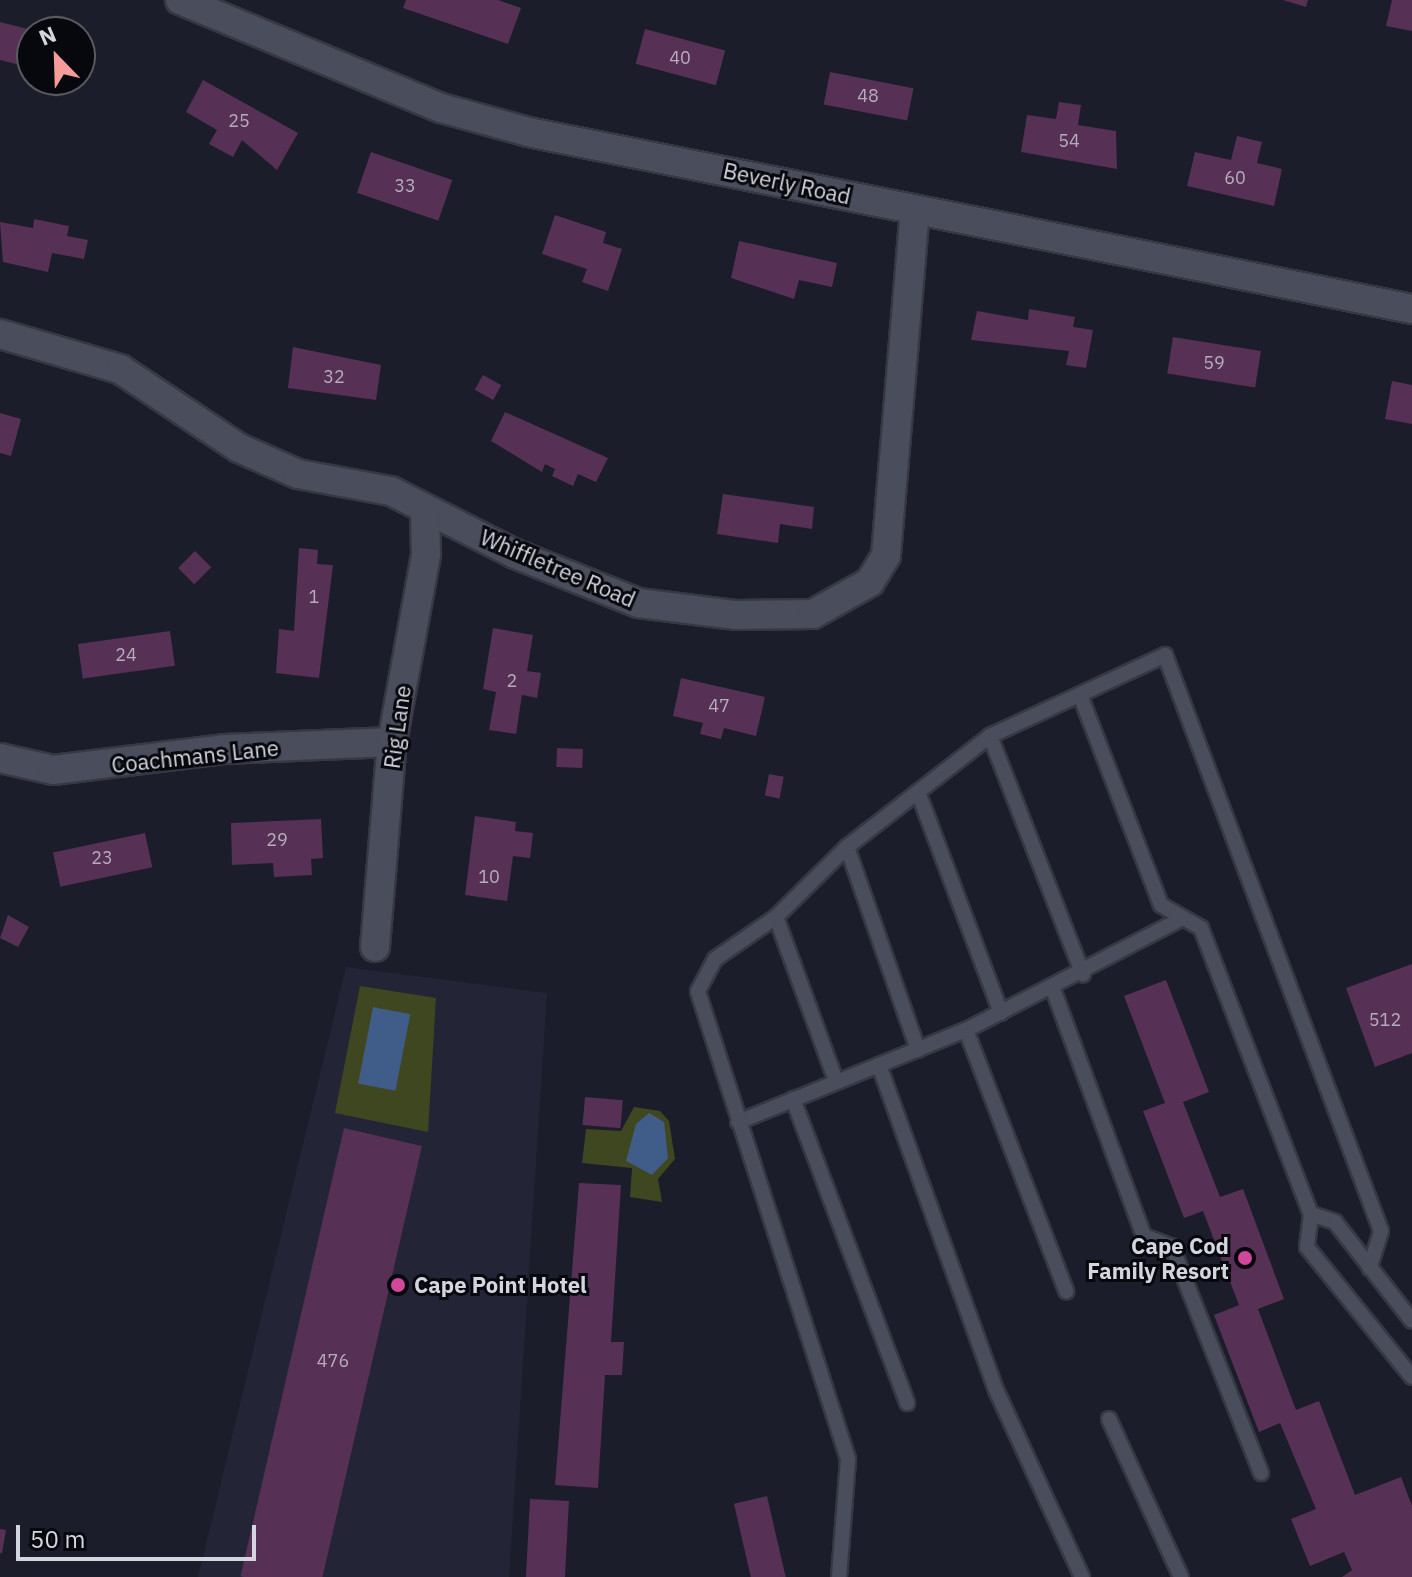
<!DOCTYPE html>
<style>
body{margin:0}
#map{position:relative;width:1412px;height:1577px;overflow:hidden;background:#1b1d2a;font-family:"IBM Plex Sans",sans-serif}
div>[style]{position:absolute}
.built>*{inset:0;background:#232537}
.green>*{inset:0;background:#3f4721}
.water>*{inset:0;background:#405c88;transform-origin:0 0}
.building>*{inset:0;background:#573055;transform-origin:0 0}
.roads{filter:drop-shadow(2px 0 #373843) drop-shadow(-2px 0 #373843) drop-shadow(0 2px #373843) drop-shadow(0 -2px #373843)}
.lane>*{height:14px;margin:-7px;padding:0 7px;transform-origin:7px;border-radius:7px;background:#4a4d5b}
.street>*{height:28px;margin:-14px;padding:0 14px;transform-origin:14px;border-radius:14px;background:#4a4d5b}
.dots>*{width:22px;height:22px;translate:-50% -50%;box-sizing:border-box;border:4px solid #07080d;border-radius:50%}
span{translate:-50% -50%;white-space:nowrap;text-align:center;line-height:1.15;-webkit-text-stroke:6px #07080d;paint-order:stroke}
.number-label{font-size:18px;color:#b5acbc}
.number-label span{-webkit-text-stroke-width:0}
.street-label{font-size:22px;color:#d4d5de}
.poi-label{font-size:22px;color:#d4d5de;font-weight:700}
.right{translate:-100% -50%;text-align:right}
.left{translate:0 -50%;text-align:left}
.north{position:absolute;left:16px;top:16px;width:80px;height:80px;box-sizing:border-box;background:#07080d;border:2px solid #595a61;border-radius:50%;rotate:337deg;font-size:22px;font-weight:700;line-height:32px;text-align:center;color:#d4d5de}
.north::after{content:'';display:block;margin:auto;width:28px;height:36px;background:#f59b99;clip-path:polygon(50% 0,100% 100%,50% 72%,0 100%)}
.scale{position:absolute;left:16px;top:1525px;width:240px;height:36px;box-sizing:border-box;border:4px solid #d4d5de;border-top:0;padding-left:10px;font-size:24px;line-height:28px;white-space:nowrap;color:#d4d5de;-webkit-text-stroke:6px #07080d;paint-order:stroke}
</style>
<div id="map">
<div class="built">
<div style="clip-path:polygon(346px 967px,547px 993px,509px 1577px,198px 1577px)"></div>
</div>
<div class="green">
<div style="clip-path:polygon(360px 986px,436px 998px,428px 1132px,335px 1113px)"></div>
<div style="clip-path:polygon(634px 1107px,660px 1111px,669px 1121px,675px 1159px,658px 1179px,662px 1202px,630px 1197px,632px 1168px,582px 1163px,586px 1129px,621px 1131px)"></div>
</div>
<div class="water">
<div style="left:373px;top:1007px;width:38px;height:78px;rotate:11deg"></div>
<div style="clip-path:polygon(649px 1113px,664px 1122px,668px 1158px,652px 1175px,626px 1161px,636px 1124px)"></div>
</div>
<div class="building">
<div style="clip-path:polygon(406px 0,498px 0,521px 8px,508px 44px,403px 8px)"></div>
<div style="clip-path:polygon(1283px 0,1308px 0,1306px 7px)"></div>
<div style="clip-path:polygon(1392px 0,1412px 0,1412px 31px,1386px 26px)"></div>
<div style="clip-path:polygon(0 22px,32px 30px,32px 68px,0 60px)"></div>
<div style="left:645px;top:29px;width:83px;height:36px;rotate:15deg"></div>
<div style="clip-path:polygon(80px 41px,87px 43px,81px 68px,80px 68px)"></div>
<div style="left:830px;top:72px;width:85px;height:33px;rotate:11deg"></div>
<div style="clip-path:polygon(203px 80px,298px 133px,277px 170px,242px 140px,233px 157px,209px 144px,217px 130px,186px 112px)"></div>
<div style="clip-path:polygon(1059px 102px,1081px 105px,1078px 125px,1116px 131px,1117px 169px,1021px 152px,1027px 115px,1056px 119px)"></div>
<div style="clip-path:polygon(1237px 136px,1262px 142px,1257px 163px,1282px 169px,1274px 206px,1187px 186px,1195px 152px,1231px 160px)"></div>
<div style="left:371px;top:152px;width:86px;height:43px;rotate:19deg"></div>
<div style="clip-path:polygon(555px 215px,606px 232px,603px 243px,622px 249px,608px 291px,582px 282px,587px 269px,542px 254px)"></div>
<div style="clip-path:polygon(34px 219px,69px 226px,67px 236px,88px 240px,84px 259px,52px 253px,48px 272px,3px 262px,0 222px,33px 228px)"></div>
<div style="clip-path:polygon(739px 241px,837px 263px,832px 287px,799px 280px,794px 299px,731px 278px)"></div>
<div style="clip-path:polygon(1029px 309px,1075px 317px,1073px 327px,1093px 330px,1086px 368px,1066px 365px,1069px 351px,971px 340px,977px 311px,1028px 320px)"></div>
<div style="left:1173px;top:337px;width:89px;height:37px;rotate:9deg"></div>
<div style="clip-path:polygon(293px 347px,381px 365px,376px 400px,288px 388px)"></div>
<div style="left:483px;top:375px;width:21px;height:17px;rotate:29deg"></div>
<div style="clip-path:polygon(1392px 381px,1412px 385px,1412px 424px,1385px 419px)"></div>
<div style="clip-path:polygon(505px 412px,608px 458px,596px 482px,578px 474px,573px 486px,552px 476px,555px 469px,545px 464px,542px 472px,491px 441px)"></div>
<div style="clip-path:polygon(0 413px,21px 419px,11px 456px,0 453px)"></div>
<div style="clip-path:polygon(723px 494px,814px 507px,812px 529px,780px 524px,778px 543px,717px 534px)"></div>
<div style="clip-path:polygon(299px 548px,318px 550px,317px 564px,333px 565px,319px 678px,276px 673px,279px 629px,294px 631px)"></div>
<div style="left:195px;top:551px;width:23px;height:24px;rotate:45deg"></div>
<div style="clip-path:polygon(493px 628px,533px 635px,527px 671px,541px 673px,537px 698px,522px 695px,516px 734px,489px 730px,496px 692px,483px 689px)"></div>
<div style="left:170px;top:631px;width:35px;height:93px;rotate:82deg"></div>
<div style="clip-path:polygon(681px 678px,765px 697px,756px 736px,724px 728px,721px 739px,700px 734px,703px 723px,673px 716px)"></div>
<div style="left:557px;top:748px;width:26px;height:19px;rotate:2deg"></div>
<div style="left:769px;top:774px;width:15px;height:22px;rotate:11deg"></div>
<div style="clip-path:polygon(475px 816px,516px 822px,515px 831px,533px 833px,530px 858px,513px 856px,507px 901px,465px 895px)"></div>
<div style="clip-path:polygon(321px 819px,323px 858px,311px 859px,312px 875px,274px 877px,273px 863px,232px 865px,231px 823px)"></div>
<div style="left:145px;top:833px;width:35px;height:94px;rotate:78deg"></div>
<div style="clip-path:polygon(8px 915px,29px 927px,18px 947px,0 938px)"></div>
<div style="clip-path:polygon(1412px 964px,1412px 1053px,1375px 1067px,1346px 988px)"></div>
<div style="clip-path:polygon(1166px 980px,1209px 1092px,1183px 1102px,1220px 1197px,1243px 1189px,1284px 1299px,1258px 1309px,1296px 1410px,1319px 1401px,1355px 1495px,1401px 1477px,1412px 1506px,1412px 1577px,1342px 1577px,1352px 1570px,1344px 1552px,1310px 1566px,1291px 1519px,1316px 1509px,1280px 1423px,1259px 1432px,1214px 1315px,1239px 1305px,1203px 1211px,1184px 1218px,1143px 1111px,1165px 1103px,1124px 996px)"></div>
<div style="left:585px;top:1097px;width:38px;height:28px;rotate:5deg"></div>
<div style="left:344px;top:1128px;width:80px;height:460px;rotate:13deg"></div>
<div style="clip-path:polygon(579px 1183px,621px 1185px,611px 1342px,624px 1342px,622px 1375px,605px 1375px,598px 1488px,555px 1485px)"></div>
<div style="left:767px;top:1496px;width:83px;height:34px;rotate:77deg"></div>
<div style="left:530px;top:1499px;width:39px;height:78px;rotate:3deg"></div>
<div style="clip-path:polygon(0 1529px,6px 1530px,2px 1553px,0 1553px)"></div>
</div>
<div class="roads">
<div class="lane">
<div style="left:1080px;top:695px;width:225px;rotate:68.9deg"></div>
<div style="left:1161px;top:905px;width:46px;rotate:29.9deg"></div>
<div style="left:1201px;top:928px;width:306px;rotate:69deg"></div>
<div style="left:1311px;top:1214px;width:25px;rotate:18deg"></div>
<div style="left:1335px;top:1222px;width:125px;rotate:52.1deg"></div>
<div style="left:990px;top:736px;width:256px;rotate:68.7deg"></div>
<div style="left:918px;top:792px;width:236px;rotate:69.4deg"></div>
<div style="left:847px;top:847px;width:215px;rotate:70.7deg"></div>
<div style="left:776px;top:917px;width:175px;rotate:69.9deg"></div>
<div style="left:1053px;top:989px;width:263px;rotate:69.8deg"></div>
<div style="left:1144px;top:1236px;width:30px;rotate:21deg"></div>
<div style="left:1172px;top:1247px;width:243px;rotate:68.5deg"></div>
<div style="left:966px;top:1030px;width:280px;rotate:69deg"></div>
<div style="left:879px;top:1065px;width:348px;rotate:70.2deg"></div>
<div style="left:997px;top:1392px;width:204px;rotate:65.3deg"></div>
<div style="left:793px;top:1099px;width:325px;rotate:69.4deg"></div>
<div style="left:738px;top:1122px;width:246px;rotate:-22deg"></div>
<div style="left:966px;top:1030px;width:244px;rotate:-27.3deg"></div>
<div style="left:1311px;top:1214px;width:33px;rotate:97deg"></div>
<div style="left:1307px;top:1247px;width:167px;rotate:51.1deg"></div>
<div style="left:1109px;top:1419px;width:174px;rotate:65.5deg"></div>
<div style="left:839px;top:1577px;width:118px;rotate:-85.6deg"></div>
<div style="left:848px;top:1459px;width:491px;rotate:-107.8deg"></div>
<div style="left:698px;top:991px;width:36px;rotate:-62deg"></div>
<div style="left:715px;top:959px;width:74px;rotate:-34.5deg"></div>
<div style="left:776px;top:917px;width:100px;rotate:-44.6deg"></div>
<div style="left:847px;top:847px;width:181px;rotate:-37.8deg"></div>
<div style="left:990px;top:736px;width:193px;rotate:-24.8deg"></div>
<div style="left:1165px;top:655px;width:615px;rotate:69.44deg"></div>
<div style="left:1381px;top:1231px;width:39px;rotate:107deg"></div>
</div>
<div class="street">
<div style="left:180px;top:0;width:282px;rotate:22.5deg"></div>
<div style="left:441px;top:108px;width:90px;rotate:15.4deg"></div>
<div style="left:528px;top:132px;width:902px;rotate:11.32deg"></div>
<div style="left:0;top:334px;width:125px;rotate:16.3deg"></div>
<div style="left:120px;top:369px;width:143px;rotate:33.6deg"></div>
<div style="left:239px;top:448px;width:64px;rotate:23.8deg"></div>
<div style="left:298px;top:474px;width:95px;rotate:10.4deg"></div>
<div style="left:391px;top:491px;width:139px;rotate:26.9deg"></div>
<div style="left:515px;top:554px;width:132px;rotate:21.7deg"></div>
<div style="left:638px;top:603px;width:99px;rotate:7deg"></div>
<div style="left:736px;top:615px;width:77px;rotate:-0.7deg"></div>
<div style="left:813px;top:614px;width:65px;rotate:-29.3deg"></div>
<div style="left:870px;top:582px;width:31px;rotate:-59deg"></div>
<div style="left:886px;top:555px;width:346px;rotate:-85.2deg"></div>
<div style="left:0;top:758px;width:54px;rotate:12.8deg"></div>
<div style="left:53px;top:770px;width:172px;rotate:-7deg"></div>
<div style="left:224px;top:749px;width:168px;rotate:-2.4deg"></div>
<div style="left:375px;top:947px;width:206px;rotate:-85.3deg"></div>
<div style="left:392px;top:742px;width:191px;rotate:-79.7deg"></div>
<div style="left:426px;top:554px;width:45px;rotate:-91.3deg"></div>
</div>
</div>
<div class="dots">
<div style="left:1245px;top:1258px;background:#d1479c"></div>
<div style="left:398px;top:1285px;background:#d1479c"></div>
</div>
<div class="number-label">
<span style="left:680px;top:58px">40</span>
<span style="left:868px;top:96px">48</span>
<span style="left:239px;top:121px">25</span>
<span style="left:1069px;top:141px">54</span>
<span style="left:1235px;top:178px">60</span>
<span style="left:405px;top:186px">33</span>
<span style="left:1214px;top:363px">59</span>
<span style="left:334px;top:377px">32</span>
<span style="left:314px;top:597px">1</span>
<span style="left:126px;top:655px">24</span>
<span style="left:512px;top:681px">2</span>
<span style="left:719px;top:706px">47</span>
<span style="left:277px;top:840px">29</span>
<span style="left:102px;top:858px">23</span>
<span style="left:489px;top:877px">10</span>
<span style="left:1385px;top:1020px">512</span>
<span style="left:333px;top:1361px">476</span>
</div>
<div class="street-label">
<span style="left:787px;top:183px;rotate:12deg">Beverly Road</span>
<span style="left:558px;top:568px;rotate:23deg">Whiffletree Road</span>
<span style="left:397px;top:727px;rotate:-82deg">Rig Lane</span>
<span style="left:195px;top:756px;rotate:-6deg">Coachmans Lane</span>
</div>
<div class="poi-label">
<span class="right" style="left:1229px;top:1258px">Cape Cod<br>Family Resort</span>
<span class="left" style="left:414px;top:1285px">Cape Point Hotel</span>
</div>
<div class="north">N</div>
<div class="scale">50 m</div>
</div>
